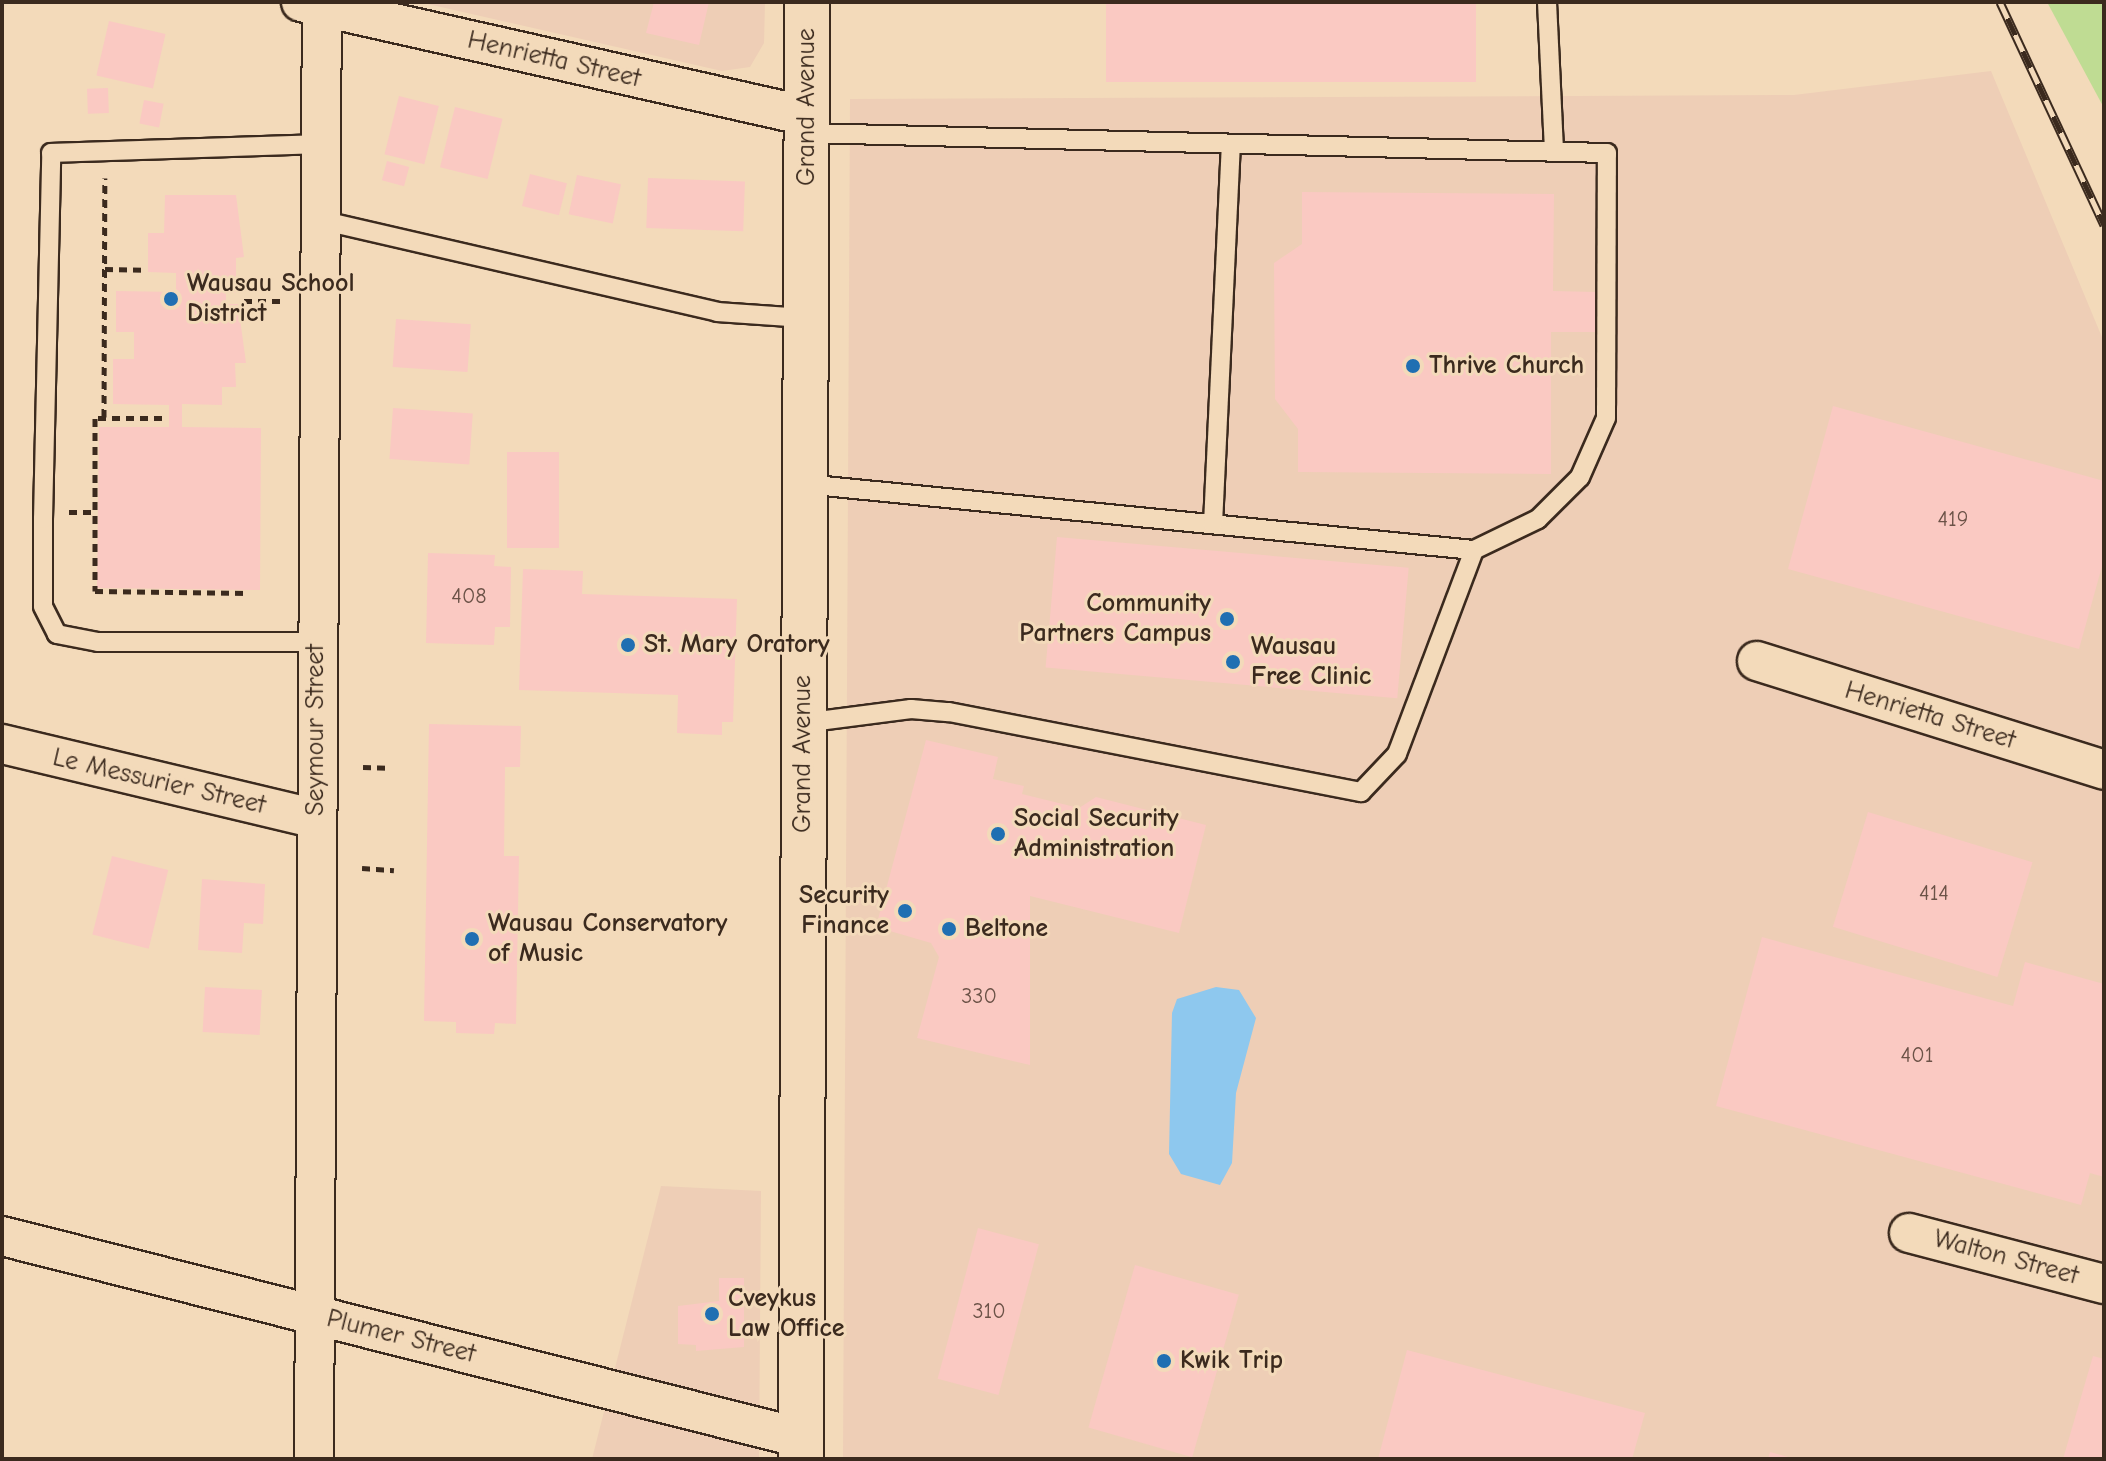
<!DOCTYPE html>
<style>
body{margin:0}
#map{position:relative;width:2106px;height:1461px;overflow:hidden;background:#f3daba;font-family:"Comic Neue",sans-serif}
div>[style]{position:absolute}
.built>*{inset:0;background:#eeceb6}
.green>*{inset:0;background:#bfdc93}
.water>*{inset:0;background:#8ec8ee}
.building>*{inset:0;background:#fac9c2;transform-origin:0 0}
.path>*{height:5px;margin-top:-2.5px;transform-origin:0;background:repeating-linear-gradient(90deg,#3b2a1e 0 8px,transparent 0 14px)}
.roads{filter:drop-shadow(2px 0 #3b2a1e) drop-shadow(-2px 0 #3b2a1e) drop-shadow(0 2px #3b2a1e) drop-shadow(0 -2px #3b2a1e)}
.service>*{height:18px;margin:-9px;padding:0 9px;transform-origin:9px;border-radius:9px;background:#f3daba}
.minor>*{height:38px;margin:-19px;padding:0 19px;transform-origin:19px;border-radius:19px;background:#f3daba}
.primary>*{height:44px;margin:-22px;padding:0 22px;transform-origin:22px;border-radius:22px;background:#f3daba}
.rail>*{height:9px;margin-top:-4.5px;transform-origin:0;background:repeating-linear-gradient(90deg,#f3daba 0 18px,#3b2a1e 0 36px);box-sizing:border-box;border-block:2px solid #3b2a1e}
.dots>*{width:22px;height:22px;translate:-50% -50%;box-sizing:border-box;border:4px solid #f3daba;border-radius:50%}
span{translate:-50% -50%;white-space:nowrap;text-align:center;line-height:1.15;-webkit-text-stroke:6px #f3daba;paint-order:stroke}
.number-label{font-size:22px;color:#6b5247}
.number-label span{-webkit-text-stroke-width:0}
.street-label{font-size:26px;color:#3b2a1e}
.poi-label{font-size:26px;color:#3b2a1e;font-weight:700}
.left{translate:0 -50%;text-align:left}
.right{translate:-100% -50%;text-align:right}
.frame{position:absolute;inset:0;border:4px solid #3b2a1e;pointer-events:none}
</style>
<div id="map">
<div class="built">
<div style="clip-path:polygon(419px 2px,765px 2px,764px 43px,750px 67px,722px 71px)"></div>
<div style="clip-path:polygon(1991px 71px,2104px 342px,2104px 1459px,843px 1459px,850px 99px,1794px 95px)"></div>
<div style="clip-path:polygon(661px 1186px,761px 1191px,759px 1459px,592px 1459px)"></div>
</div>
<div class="green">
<div style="clip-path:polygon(2047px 2px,2104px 2px,2104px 108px)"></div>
</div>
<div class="water">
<div style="clip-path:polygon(1216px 987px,1239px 990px,1256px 1018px,1236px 1093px,1232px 1163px,1220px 1185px,1181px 1174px,1169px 1154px,1172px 1013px,1177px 999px)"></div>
</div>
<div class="building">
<div style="clip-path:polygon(654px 2px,709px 2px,699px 45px,646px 33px)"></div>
<div style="left:1106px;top:2px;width:370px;height:80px"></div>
<div style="left:109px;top:21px;width:58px;height:56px;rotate:13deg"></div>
<div style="left:108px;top:88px;width:25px;height:21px;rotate:88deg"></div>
<div style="left:399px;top:96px;width:41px;height:60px;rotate:14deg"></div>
<div style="left:144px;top:100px;width:20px;height:24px;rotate:11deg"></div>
<div style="left:455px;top:107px;width:49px;height:62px;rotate:14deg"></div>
<div style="left:387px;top:161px;width:23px;height:20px;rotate:15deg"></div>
<div style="left:530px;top:174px;width:38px;height:33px;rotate:14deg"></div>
<div style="left:577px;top:175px;width:45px;height:40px;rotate:12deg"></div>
<div style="left:648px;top:178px;width:97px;height:50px;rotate:2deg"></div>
<div style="clip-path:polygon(1302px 192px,1554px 194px,1553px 291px,1596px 292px,1596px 332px,1551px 332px,1551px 474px,1298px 472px,1298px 429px,1275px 399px,1274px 263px,1302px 244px)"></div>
<div style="clip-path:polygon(165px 195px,236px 195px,244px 257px,236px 258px,236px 293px,226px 293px,226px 304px,238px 304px,246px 363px,235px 363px,236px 387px,222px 387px,222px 405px,182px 404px,182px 427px,261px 428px,260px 590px,97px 588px,99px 427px,169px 427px,169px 405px,113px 404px,113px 359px,134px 359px,134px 332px,116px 332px,116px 291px,176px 292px,176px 273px,148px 272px,148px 233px,164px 233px)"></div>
<div style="left:396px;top:319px;width:75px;height:48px;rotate:4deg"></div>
<div style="clip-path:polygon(1833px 406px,2104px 481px,2104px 559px,2079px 649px,1788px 569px)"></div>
<div style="left:393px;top:408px;width:80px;height:51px;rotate:4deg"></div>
<div style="left:507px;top:452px;width:52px;height:96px"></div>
<div style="left:1057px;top:537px;width:353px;height:131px;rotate:5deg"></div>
<div style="clip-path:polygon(428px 553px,495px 555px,494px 566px,511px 567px,510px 627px,495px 627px,494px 645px,426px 643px)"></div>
<div style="clip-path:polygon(523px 569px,583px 571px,582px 594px,737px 599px,733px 722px,722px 722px,722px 735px,677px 733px,678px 695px,519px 690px)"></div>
<div style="clip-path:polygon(429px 724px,521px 726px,520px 767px,505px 767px,504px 856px,519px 856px,516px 1024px,495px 1023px,494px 1034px,456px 1033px,456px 1022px,424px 1021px)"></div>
<div style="clip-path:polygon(926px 740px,998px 757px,993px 779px,1024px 786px,1022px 794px,1079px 808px,1096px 797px,1206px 825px,1179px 933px,1030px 896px,1030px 1065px,917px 1038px,939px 957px,931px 943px,876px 927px)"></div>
<div style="left:1868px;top:812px;width:172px;height:120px;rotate:17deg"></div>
<div style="left:112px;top:856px;width:58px;height:81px;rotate:14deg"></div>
<div style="clip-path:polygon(202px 879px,265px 884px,263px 924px,244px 923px,242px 953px,198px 950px)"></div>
<div style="clip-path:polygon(1762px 937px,2013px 1006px,2025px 962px,2104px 984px,2104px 1177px,2090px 1173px,2081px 1205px,1716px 1106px)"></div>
<div style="left:205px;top:987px;width:57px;height:45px;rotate:3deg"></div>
<div style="left:978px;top:1228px;width:63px;height:156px;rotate:15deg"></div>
<div style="left:1135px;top:1265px;width:108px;height:169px;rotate:16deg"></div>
<div style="clip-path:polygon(719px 1278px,744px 1278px,744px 1347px,696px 1351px,696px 1345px,678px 1344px,678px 1306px,719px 1301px)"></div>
<div style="clip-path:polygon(1407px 1350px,1645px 1413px,1632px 1459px,1378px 1459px)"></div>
<div style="clip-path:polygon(2093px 1356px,2104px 1359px,2104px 1459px,2063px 1459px)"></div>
<div style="clip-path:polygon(1770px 1452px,1792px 1458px,1792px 1459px,1768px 1459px)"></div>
</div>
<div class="path">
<div style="left:105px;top:269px;width:39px;rotate:1deg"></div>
<div style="left:244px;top:301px;width:39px"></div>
<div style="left:104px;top:417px;width:239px;rotate:-89.8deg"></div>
<div style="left:162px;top:418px;width:67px;rotate:180deg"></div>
<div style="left:95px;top:418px;width:173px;rotate:90deg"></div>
<div style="left:95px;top:591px;width:154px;rotate:0.7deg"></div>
<div style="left:69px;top:512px;width:26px"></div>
<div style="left:363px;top:767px;width:24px;rotate:2deg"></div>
<div style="left:362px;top:868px;width:32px;rotate:4deg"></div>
</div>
<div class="roads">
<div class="service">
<div style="left:1547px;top:2px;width:150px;rotate:87.3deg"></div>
<div style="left:320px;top:220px;width:408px;rotate:13deg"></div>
<div style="left:717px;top:312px;width:87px;rotate:3.9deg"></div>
<div style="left:804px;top:484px;width:673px;rotate:5.63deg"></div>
<div style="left:1213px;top:524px;width:380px;rotate:-87.3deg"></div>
<div style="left:316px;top:642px;width:218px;rotate:180deg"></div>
<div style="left:98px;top:642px;width:42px;rotate:-169deg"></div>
<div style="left:57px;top:634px;width:31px;rotate:-117deg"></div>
<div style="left:43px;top:606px;width:87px;rotate:-90deg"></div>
<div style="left:43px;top:519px;width:366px;rotate:-88.7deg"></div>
<div style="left:51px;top:153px;width:270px;rotate:-1.9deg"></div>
<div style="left:803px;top:723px;width:109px;rotate:-7.4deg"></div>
<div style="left:911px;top:709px;width:38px;rotate:5deg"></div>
<div style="left:949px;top:712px;width:420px;rotate:11deg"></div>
<div style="left:1361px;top:792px;width:52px;rotate:-46.5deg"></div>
<div style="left:1397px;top:754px;width:218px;rotate:-69.3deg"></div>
<div style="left:1474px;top:550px;width:71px;rotate:-25.8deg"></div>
<div style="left:1538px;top:519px;width:59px;rotate:-45deg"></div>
<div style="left:1580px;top:477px;width:64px;rotate:-66.2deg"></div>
<div style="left:1606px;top:418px;width:265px;rotate:-89.8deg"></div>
<div style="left:1607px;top:153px;width:800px;rotate:-178.57deg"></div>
</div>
<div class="minor">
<div style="left:301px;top:2px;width:519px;rotate:12.7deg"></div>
<div style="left:1757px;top:661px;width:364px;rotate:17.4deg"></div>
<div style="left:2px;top:744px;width:323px;rotate:13.4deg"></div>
<div style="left:1909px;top:1233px;width:202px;rotate:14.7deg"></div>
<div style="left:2px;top:1236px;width:824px;rotate:14.19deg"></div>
<div style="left:314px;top:1459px;width:1457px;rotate:-89.69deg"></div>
</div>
<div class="primary">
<div style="left:801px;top:1459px;width:1457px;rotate:-89.76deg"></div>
</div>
</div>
<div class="rail">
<div style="left:2000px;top:2px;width:246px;rotate:65deg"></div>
</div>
<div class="dots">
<div style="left:171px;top:299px;background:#1f6fb2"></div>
<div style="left:1413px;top:366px;background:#1f6fb2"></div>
<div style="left:1227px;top:619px;background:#1f6fb2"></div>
<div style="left:628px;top:645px;background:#1f6fb2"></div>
<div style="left:1233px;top:662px;background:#1f6fb2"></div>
<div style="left:998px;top:834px;background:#1f6fb2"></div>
<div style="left:905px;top:911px;background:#1f6fb2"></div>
<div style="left:949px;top:929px;background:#1f6fb2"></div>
<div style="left:472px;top:939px;background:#1f6fb2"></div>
<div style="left:712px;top:1314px;background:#1f6fb2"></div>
<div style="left:1164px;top:1361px;background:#1f6fb2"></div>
</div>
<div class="number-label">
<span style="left:1953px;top:520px">419</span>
<span style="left:469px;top:597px">408</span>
<span style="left:1934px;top:894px">414</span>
<span style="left:979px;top:997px">330</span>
<span style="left:1917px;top:1056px">401</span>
<span style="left:989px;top:1312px">310</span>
</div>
<div class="street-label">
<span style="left:554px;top:60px;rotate:13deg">Henrietta Street</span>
<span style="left:807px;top:107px;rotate:-90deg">Grand Avenue</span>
<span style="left:1930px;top:716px;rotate:17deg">Henrietta Street</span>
<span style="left:316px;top:730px;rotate:-90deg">Seymour Street</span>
<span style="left:803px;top:754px;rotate:-90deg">Grand Avenue</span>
<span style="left:159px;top:782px;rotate:13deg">Le Messurier Street</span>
<span style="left:2006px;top:1258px;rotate:15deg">Walton Street</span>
<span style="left:401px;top:1337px;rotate:14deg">Plumer Street</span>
</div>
<div class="poi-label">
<span class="left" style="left:187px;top:299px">Wausau School<br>District</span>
<span class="left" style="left:1429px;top:366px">Thrive Church</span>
<span class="right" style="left:1211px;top:619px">Community<br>Partners Campus</span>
<span class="left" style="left:644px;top:645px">St. Mary Oratory</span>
<span class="left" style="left:1251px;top:662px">Wausau<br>Free Clinic</span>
<span class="left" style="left:1014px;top:834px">Social Security<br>Administration</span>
<span class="right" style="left:889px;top:911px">Security<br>Finance</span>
<span class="left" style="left:488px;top:939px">Wausau Conservatory<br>of Music</span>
<span class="left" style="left:965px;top:929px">Beltone</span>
<span class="left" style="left:728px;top:1314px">Cveykus<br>Law Office</span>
<span class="left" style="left:1180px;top:1361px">Kwik Trip</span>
</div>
<div class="frame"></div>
</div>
